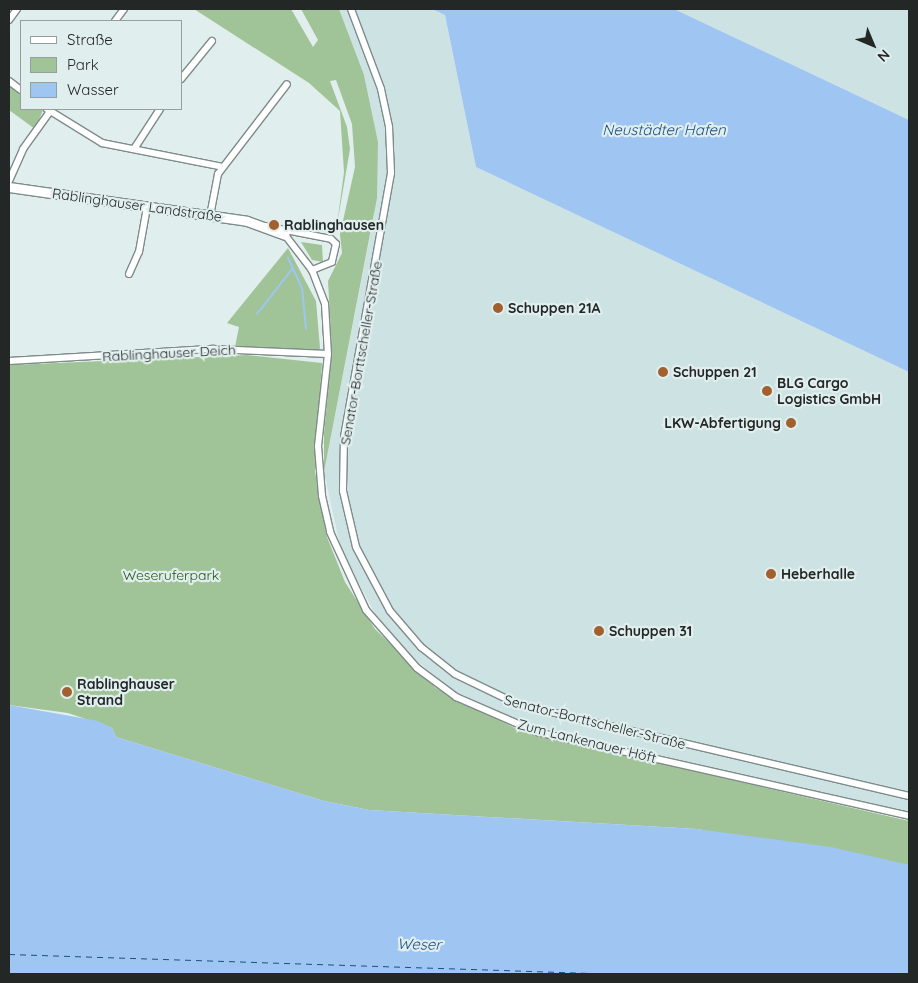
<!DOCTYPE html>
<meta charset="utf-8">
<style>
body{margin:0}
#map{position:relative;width:918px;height:983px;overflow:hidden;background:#e1eeee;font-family:Quicksand,sans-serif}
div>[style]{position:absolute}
.built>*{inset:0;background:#cde3e3}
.green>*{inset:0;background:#a0c497}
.water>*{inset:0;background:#9fc6f2}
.stream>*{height:2px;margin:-1px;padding:0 1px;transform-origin:1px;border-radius:1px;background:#9fc6f2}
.ferry>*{height:1px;margin-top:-0.5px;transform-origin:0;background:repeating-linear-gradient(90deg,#194e84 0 6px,transparent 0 11px)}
.roads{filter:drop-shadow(1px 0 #7f8b8b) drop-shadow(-1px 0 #7f8b8b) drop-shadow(0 1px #7f8b8b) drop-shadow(0 -1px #7f8b8b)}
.street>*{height:6px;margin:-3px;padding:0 3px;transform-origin:3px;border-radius:3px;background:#fff}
.secondary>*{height:9px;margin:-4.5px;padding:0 4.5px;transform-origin:4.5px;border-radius:4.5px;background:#fff}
.dots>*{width:14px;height:14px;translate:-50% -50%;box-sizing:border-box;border:2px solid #e1eeee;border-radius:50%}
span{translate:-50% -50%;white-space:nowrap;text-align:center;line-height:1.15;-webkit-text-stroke:4.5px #e1eeee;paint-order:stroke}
.street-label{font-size:14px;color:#232827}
.poi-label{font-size:14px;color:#232827;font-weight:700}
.left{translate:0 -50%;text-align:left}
.right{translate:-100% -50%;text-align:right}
.park-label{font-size:14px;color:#255416}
.water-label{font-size:15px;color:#194e84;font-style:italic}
.frame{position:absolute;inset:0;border:10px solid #232827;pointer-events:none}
.legend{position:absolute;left:20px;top:20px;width:162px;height:90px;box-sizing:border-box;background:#e1eeee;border:1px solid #959f9e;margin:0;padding:6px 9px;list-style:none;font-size:15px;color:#232827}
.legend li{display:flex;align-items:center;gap:10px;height:25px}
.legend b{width:25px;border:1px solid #959f9e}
.north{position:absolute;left:848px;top:20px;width:50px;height:50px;-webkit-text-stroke:4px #e1eeee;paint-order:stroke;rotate:135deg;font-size:14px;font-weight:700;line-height:20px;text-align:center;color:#232827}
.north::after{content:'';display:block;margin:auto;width:18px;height:22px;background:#232827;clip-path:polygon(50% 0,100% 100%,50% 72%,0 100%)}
</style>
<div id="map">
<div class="built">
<div style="clip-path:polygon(339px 9px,432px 9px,445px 15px,476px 167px,909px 372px,909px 813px,522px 723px,452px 690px,405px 651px,379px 621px,341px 550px,324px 472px,374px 216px,378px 142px,364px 75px)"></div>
<div style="clip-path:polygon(674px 9px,909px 9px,909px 120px)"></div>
</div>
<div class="green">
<div style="clip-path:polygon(194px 9px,291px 9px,313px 47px,318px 40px,301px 9px,339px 9px,364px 75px,378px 142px,377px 198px,324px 472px,324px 432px,332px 353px,328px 281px,342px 253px,340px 234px,355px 167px,352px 124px,336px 80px,330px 81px,347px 127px,350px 149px,337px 225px,344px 172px,340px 111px,309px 83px)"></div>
<div style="clip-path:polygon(9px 86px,21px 95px,21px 109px,43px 110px,35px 129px,9px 110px)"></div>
<div style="clip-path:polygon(301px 242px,322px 245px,323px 262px,312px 260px)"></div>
<div style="clip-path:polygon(288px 248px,316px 301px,320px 348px,318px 352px,235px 347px,239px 327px,227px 323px)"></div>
<div style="clip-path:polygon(247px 355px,322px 363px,315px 471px,327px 537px,345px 582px,375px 629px,436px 688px,521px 731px,909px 821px,909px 865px,697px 829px,369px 810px,324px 801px,116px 737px,112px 728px,68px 713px,9px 705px,9px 365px)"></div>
</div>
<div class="water">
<div style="clip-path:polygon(432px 9px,674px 9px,909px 120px,909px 372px,476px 167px,445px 15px)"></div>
<div style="clip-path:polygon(9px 705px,98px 721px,112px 728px,116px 737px,324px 801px,369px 810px,697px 829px,831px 847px,909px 865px,909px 974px,9px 974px)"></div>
</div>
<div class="stream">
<div style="left:288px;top:258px;width:33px;rotate:65deg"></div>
<div style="left:302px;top:288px;width:41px;rotate:84.4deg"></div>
<div style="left:257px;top:314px;width:58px;rotate:-52deg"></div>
</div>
<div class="ferry">
<div style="left:9px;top:954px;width:612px;rotate:1.87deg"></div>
</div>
<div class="roads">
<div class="street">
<div style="left:351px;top:9px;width:85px;rotate:69.4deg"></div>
<div style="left:381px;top:89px;width:39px;rotate:78deg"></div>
<div style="left:389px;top:127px;width:46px;rotate:87.5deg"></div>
<div style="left:391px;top:173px;width:268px;rotate:100.1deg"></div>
<div style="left:344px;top:437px;width:54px;rotate:91.1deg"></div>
<div style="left:343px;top:491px;width:57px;rotate:76.9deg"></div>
<div style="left:356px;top:547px;width:72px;rotate:62deg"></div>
<div style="left:390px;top:611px;width:48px;rotate:49.3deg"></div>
<div style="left:421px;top:647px;width:43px;rotate:38.5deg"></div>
<div style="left:455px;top:674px;width:69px;rotate:25.8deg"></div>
<div style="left:517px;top:704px;width:403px;rotate:13.2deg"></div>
<div style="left:9px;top:20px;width:14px;rotate:-54deg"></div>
<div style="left:115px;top:21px;width:15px;rotate:-53deg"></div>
<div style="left:181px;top:79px;width:49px;rotate:-50.8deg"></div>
<div style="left:9px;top:81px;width:15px;rotate:37deg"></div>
<div style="left:47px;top:109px;width:65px;rotate:31.7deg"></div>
<div style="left:102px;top:143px;width:123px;rotate:11.2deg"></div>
<div style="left:134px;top:149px;width:48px;rotate:-57deg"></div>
<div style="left:9px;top:181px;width:35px;rotate:-66deg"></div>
<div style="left:23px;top:149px;width:48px;rotate:-54.3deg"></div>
<div style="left:210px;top:216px;width:43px;rotate:-79.2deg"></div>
<div style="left:218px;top:174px;width:113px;rotate:-52.5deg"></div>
<div style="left:265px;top:226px;width:67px;rotate:11.1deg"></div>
<div style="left:331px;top:239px;width:7px;rotate:45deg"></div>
<div style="left:336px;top:244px;width:18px;rotate:103deg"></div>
<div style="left:332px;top:262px;width:22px;rotate:158deg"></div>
<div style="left:285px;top:235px;width:44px;rotate:52.4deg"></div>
<div style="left:312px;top:270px;width:36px;rotate:69deg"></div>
<div style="left:325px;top:304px;width:50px;rotate:86.6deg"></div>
<div style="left:328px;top:354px;width:93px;rotate:96.2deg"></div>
<div style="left:318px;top:446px;width:50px;rotate:85.4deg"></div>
<div style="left:322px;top:496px;width:37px;rotate:77deg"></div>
<div style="left:330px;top:532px;width:86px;rotate:65.2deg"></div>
<div style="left:366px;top:610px;width:77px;rotate:48.7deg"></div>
<div style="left:417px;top:668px;width:49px;rotate:36.6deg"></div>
<div style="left:456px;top:697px;width:88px;rotate:23.4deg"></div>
<div style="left:537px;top:732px;width:381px;rotate:12.7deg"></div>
<div style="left:129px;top:274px;width:24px;rotate:-66deg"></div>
<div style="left:139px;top:252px;width:46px;rotate:-79.9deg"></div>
<div style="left:9px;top:361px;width:205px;rotate:-3.4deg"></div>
<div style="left:214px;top:349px;width:114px;rotate:2.5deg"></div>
</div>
<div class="secondary">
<div style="left:9px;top:187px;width:240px;rotate:8.1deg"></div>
<div style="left:247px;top:221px;width:40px;rotate:20.2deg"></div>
</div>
</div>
<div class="dots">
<div style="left:274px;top:225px;background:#a3602f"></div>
<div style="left:498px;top:308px;background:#a3602f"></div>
<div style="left:663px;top:372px;background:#a3602f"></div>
<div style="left:767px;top:391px;background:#a3602f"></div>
<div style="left:791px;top:423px;background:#a3602f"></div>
<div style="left:771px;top:574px;background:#a3602f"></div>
<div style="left:599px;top:631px;background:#a3602f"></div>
<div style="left:67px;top:692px;background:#a3602f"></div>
</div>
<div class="street-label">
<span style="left:137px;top:205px;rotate:8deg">Rablinghauser Landstraße</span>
<span style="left:169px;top:353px;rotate:-3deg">Rablinghauser Deich</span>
<span style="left:361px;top:353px;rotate:-80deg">Senator-Borttscheller-Straße</span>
<span style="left:595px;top:722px;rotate:14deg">Senator-Borttscheller-Straße</span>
<span style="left:587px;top:741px;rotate:14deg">Zum Lankenauer Höft</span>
</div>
<div class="poi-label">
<span class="left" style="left:284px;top:225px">Rablinghausen</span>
<span class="left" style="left:508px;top:308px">Schuppen 21A</span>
<span class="left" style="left:673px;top:372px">Schuppen 21</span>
<span class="left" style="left:777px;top:391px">BLG Cargo<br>Logistics GmbH</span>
<span class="right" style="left:781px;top:423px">LKW-Abfertigung</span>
<span class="left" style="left:781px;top:574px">Heberhalle</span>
<span class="left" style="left:609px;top:631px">Schuppen 31</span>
<span class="left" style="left:77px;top:692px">Rablinghauser<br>Strand</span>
</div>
<div class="park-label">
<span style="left:171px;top:575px">Weseruferpark</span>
</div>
<div class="water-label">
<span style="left:664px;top:130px">Neustädter Hafen</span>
<span style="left:419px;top:944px;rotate:1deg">Weser</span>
</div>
<div class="frame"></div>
<ul class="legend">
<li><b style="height:6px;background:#fff"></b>Straße</li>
<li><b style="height:14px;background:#a0c497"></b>Park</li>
<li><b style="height:14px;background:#9fc6f2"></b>Wasser</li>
</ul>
<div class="north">N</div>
</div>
